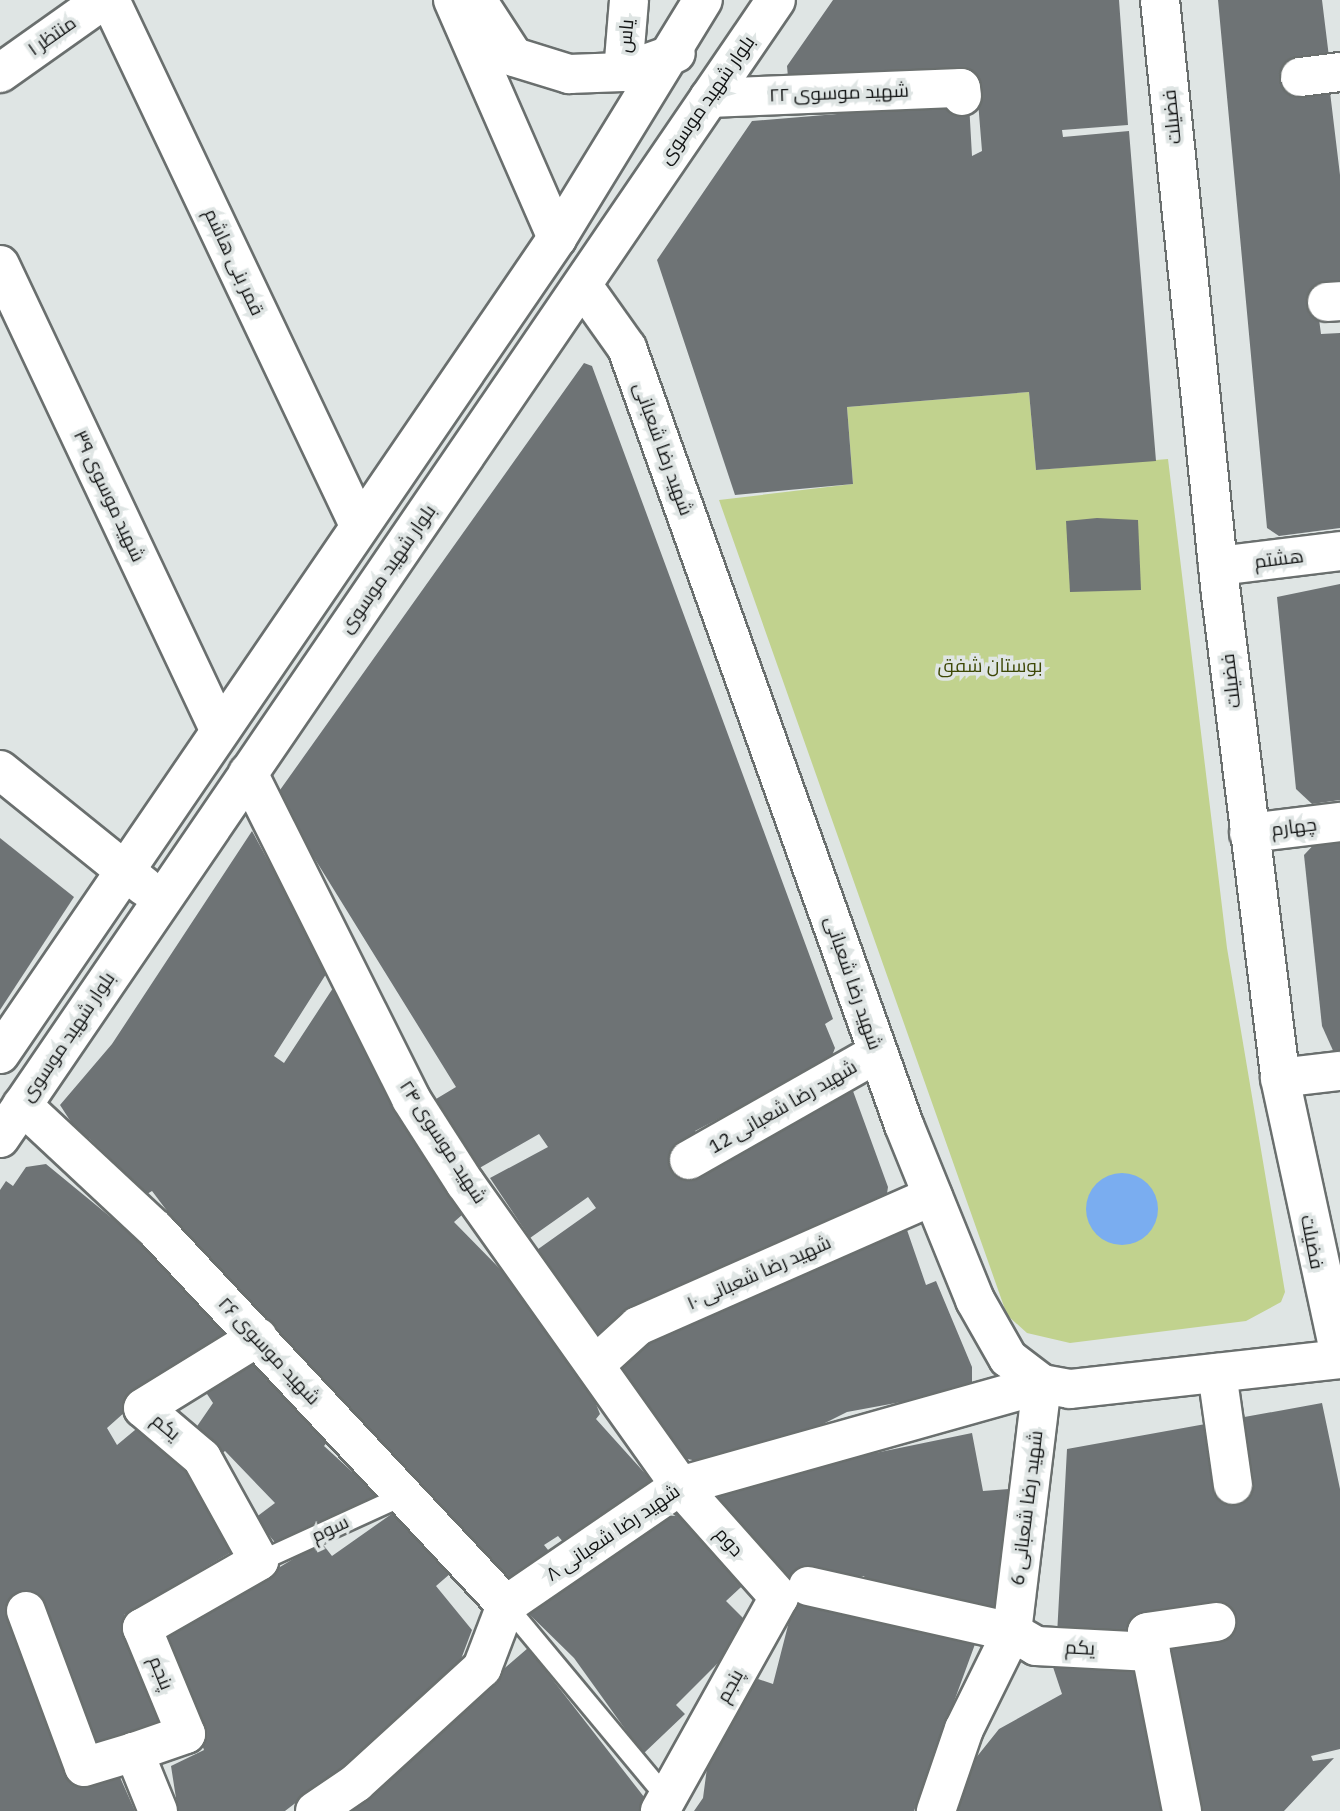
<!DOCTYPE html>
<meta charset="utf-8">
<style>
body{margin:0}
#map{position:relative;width:1340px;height:1811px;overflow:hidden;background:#dfe5e4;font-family:"IBM Plex Sans",Cairo,sans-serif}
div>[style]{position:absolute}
.green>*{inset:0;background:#c1d28e}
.water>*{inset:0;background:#7aadf0}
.round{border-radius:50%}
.building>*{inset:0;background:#6e7375}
.roads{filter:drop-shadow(2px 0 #6a6f6e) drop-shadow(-2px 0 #6a6f6e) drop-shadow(0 2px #6a6f6e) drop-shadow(0 -2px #6a6f6e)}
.lane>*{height:19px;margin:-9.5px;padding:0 9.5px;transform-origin:9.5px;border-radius:9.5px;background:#fff}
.street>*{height:38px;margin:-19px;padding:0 19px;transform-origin:19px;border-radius:19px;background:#fff}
.secondary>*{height:38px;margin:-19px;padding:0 19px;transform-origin:19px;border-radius:19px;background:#fff}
span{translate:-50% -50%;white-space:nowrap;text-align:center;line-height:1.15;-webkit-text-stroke:7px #dfe5e4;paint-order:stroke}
.street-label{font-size:19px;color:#111313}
.park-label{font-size:19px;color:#3d4807}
</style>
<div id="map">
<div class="green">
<div style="clip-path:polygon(1029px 392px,1036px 470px,1168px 459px,1227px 948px,1285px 1292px,1281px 1302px,1246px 1321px,1070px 1343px,1027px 1333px,1007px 1315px,719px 500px,853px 484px,847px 407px)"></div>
</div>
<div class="water">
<div class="round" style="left:1086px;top:1173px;width:72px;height:72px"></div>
</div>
<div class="building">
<div style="clip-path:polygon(833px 0,1119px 0,1128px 125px,1062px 130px,1063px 137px,1129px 131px,1156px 461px,1036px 470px,1029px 392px,847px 407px,853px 484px,735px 495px,657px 260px,752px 121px,969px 103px,972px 156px,982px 151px,977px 89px,788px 77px,787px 66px)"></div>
<div style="clip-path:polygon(1218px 0,1322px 0,1329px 57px,1292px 61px,1296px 96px,1330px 92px,1340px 175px,1340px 286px,1315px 289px,1321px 334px,1340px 333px,1340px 528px,1279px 536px,1267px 528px)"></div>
<div style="clip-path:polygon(584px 363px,592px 366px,833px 1019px,825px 1024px,835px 1048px,830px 1061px,695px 1131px,700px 1141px,676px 1156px,688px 1180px,840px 1085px,853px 1091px,888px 1187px,886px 1200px,605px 1344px,534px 1252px,596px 1208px,588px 1197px,530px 1238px,490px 1178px,548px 1147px,539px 1134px,469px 1174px,426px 1105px,456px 1087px,279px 801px,280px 790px)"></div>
<div style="clip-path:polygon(1097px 518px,1138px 520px,1141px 590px,1070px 592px,1066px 521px)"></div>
<div style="clip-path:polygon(1340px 584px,1340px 800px,1312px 804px,1296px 789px,1277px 597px)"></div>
<div style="clip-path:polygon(252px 831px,328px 971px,274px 1056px,284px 1063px,335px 985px,471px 1207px,454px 1222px,558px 1328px,574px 1349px,600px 1414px,596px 1419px,651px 1480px,564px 1543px,558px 1536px,544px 1545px,553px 1556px,513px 1586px,454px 1519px,435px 1516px,226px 1289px,152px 1191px,147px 1194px,89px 1138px,84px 1142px,60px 1105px,112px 1044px)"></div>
<div style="clip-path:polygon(1340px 837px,1340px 1054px,1335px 1055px,1322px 1026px,1304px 855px,1319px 839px)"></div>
<div style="clip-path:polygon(0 838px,74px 897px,0 1010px)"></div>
<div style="clip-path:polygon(46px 1164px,158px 1256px,240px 1336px,144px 1395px,107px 1428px,117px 1445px,141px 1425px,196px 1464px,245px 1544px,124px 1615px,174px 1725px,81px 1785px,119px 1775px,135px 1811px,0 1811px,0 1190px,6px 1181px,13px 1186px,26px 1167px)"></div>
<div style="clip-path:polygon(894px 1226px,907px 1230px,926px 1285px,936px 1281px,972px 1367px,972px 1389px,847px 1412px,803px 1434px,708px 1463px,682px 1458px,656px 1434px,615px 1360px,635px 1337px)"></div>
<div style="clip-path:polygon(240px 1365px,253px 1365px,274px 1388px,280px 1384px,329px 1440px,324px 1446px,382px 1499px,282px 1551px,255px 1518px,275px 1503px,225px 1451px,212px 1461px,189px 1438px,213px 1403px,203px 1388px)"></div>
<div style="clip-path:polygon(1322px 1403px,1340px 1489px,1340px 1749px,1311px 1756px,1313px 1761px,1334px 1758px,1284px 1811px,1194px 1811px,1141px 1640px,1057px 1635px,1067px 1449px)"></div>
<div style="clip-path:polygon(972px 1433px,983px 1491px,1009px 1489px,999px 1614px,870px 1590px,864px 1576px,782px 1584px,717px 1495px,840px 1446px,851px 1458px)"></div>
<div style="clip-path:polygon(683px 1500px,753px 1576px,726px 1601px,753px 1628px,676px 1705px,685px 1714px,643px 1754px,574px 1658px,525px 1610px)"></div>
<div style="clip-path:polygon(393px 1513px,403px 1514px,451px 1573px,436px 1586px,472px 1630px,452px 1683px,285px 1811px,178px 1811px,171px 1766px,204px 1750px,167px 1650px,168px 1635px,321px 1542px,332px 1556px)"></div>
<div style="clip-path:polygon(795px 1598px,978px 1636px,914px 1811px,694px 1811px,703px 1798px,710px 1745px,758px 1679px,773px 1684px)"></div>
<div style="clip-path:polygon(528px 1648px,655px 1811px,333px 1811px,349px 1799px,356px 1807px,385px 1785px,379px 1777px)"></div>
<div style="clip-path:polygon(1049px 1655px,1144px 1660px,1175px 1811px,951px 1811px,967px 1769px,999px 1729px,1062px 1694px)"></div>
</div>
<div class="roads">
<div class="lane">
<div style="left:259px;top:1561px;width:156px;rotate:-24.6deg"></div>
<div style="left:506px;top:1605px;width:251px;rotate:50.2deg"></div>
</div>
<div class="street">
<div style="left:623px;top:72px;width:72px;rotate:-85.2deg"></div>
<div style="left:0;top:73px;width:126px;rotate:-35.3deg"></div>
<div style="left:1300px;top:77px;width:40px;rotate:-7.1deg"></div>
<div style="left:709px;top:98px;width:252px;rotate:-2.3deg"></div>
<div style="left:961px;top:88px;width:8px;rotate:83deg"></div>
<div style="left:0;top:265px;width:511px;rotate:64.74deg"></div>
<div style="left:1327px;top:302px;width:13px;rotate:-4deg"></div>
<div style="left:1218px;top:566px;width:123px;rotate:-7deg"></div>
<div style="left:248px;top:773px;width:364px;rotate:63.4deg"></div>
<div style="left:411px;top:1099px;width:100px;rotate:57.3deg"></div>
<div style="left:465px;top:1183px;width:372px;rotate:54.6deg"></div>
<div style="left:680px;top:1486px;width:149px;rotate:48.3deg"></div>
<div style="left:779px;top:1597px;width:245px;rotate:119.1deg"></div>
<div style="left:1249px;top:833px;width:92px;rotate:-6.9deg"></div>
<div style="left:1280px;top:1078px;width:60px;rotate:-6.7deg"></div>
<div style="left:22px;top:1105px;width:182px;rotate:43deg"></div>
<div style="left:155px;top:1229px;width:514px;rotate:46.97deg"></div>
<div style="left:689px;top:1160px;width:216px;rotate:-29.6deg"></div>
<div style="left:595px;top:1365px;width:58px;rotate:-42.2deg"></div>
<div style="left:638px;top:1326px;width:322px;rotate:-23.8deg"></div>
<div style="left:1217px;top:1373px;width:113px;rotate:81.9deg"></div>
<div style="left:808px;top:1586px;width:209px;rotate:12.7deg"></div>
<div style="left:1012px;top:1632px;width:28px;rotate:30deg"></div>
<div style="left:1036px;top:1646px;width:115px;rotate:3deg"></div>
<div style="left:26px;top:1611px;width:166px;rotate:69.6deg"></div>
<div style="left:84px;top:1767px;width:52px;rotate:-16.7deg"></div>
<div style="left:158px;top:1811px;width:64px;rotate:-112.1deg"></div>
<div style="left:134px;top:1752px;width:55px;rotate:-19.1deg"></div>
<div style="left:186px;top:1734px;width:115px;rotate:-112.5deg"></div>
<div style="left:142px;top:1628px;width:135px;rotate:-29.8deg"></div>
<div style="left:259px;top:1561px;width:118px;rotate:-119deg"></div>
<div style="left:202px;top:1458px;width:77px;rotate:-139.7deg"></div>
<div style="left:143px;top:1408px;width:135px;rotate:-31.7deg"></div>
<div style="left:315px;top:1811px;width:50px;rotate:-34.3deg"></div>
<div style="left:356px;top:1783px;width:171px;rotate:-42.4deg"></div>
<div style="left:482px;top:1668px;width:67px;rotate:-69.1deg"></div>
<div style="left:506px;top:1605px;width:211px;rotate:-34.4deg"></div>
<div style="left:680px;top:1486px;width:376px;rotate:-15.7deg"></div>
<div style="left:1042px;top:1384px;width:250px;rotate:96.9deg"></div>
<div style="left:1012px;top:1632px;width:108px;rotate:116.3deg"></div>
<div style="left:964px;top:1729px;width:87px;rotate:108.9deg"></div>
<div style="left:1182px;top:1811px;width:182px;rotate:-101.1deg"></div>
<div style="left:1147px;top:1632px;width:70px;rotate:-8.2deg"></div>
</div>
<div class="secondary">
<div style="left:110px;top:0;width:579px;rotate:64.63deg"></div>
<div style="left:453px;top:0;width:260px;rotate:66.4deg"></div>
<div style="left:477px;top:0;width:68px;rotate:57deg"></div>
<div style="left:514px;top:57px;width:58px;rotate:17.2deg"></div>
<div style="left:569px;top:74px;width:54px;rotate:-2.1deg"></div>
<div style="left:623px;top:72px;width:56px;rotate:-19.7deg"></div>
<div style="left:1160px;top:0;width:589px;rotate:84.15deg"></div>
<div style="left:1220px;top:586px;width:496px;rotate:83deg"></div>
<div style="left:1280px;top:1078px;width:284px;rotate:77.8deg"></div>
<div style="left:583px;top:286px;width:76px;rotate:54.6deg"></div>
<div style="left:627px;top:348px;width:825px;rotate:70.38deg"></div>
<div style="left:904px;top:1125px;width:189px;rotate:67.9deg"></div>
<div style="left:975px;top:1300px;width:67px;rotate:60.4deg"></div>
<div style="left:1008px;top:1358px;width:43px;rotate:37.4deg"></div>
<div style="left:1042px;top:1384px;width:28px;rotate:10deg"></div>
<div style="left:1070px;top:1389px;width:272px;rotate:-6.3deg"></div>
<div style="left:0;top:770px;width:186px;rotate:38.9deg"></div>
<div style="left:0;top:1054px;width:988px;rotate:-55.68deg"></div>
<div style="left:557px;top:238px;width:279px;rotate:-58.5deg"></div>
<div style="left:0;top:1138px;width:1377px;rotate:-55.71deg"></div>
</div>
</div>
<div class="street-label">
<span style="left:52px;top:36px;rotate:-35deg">منتظر ۱</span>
<span style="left:626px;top:36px;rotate:-85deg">یاس</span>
<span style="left:839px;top:93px;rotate:-2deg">شهید موسوی ۲۲</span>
<span style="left:707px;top:100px;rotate:-55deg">بلوار شهید موسوی</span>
<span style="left:1172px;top:117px;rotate:-96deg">فضیلت</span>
<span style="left:234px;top:262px;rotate:65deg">قمر بنی هاشم</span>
<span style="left:663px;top:449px;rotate:70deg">شهید رضا شعبانی</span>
<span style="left:109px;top:496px;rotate:65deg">شهید موسوی ۳۹</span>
<span style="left:1279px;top:559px;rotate:-7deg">هشتم</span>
<span style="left:388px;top:569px;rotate:-55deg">بلوار شهید موسوی</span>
<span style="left:1231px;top:681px;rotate:-97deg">فضیلت</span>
<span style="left:1294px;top:827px;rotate:-7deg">چهارم</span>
<span style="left:853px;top:983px;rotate:71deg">شهید رضا شعبانی</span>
<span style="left:68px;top:1037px;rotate:-56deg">بلوار شهید موسوی</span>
<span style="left:783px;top:1107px;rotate:-30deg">شهید رضا شعبانی 12</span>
<span style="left:443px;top:1142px;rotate:57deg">شهید موسوی ۲۴</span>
<span style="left:1312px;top:1242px;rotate:79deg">فضیلت</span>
<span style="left:759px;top:1273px;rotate:-24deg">شهید رضا شعبانی ۱۰</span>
<span style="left:269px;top:1351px;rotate:47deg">شهید موسوی ۲۶</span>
<span style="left:166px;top:1427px;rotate:40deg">یکم</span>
<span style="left:1027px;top:1508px;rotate:-83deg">شهید رضا شعبانی 6</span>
<span style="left:330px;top:1529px;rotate:-25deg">سوم</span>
<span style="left:613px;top:1533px;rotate:-34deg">شهید رضا شعبانی ۸</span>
<span style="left:729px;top:1542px;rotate:48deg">دوم</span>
<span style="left:1080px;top:1648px;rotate:3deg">یکم</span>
<span style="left:161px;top:1673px;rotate:68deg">پنجم</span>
<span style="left:730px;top:1686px;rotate:-61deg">پنجم</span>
</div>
<div class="park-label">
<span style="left:990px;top:666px">بوستان شفق</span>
</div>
</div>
